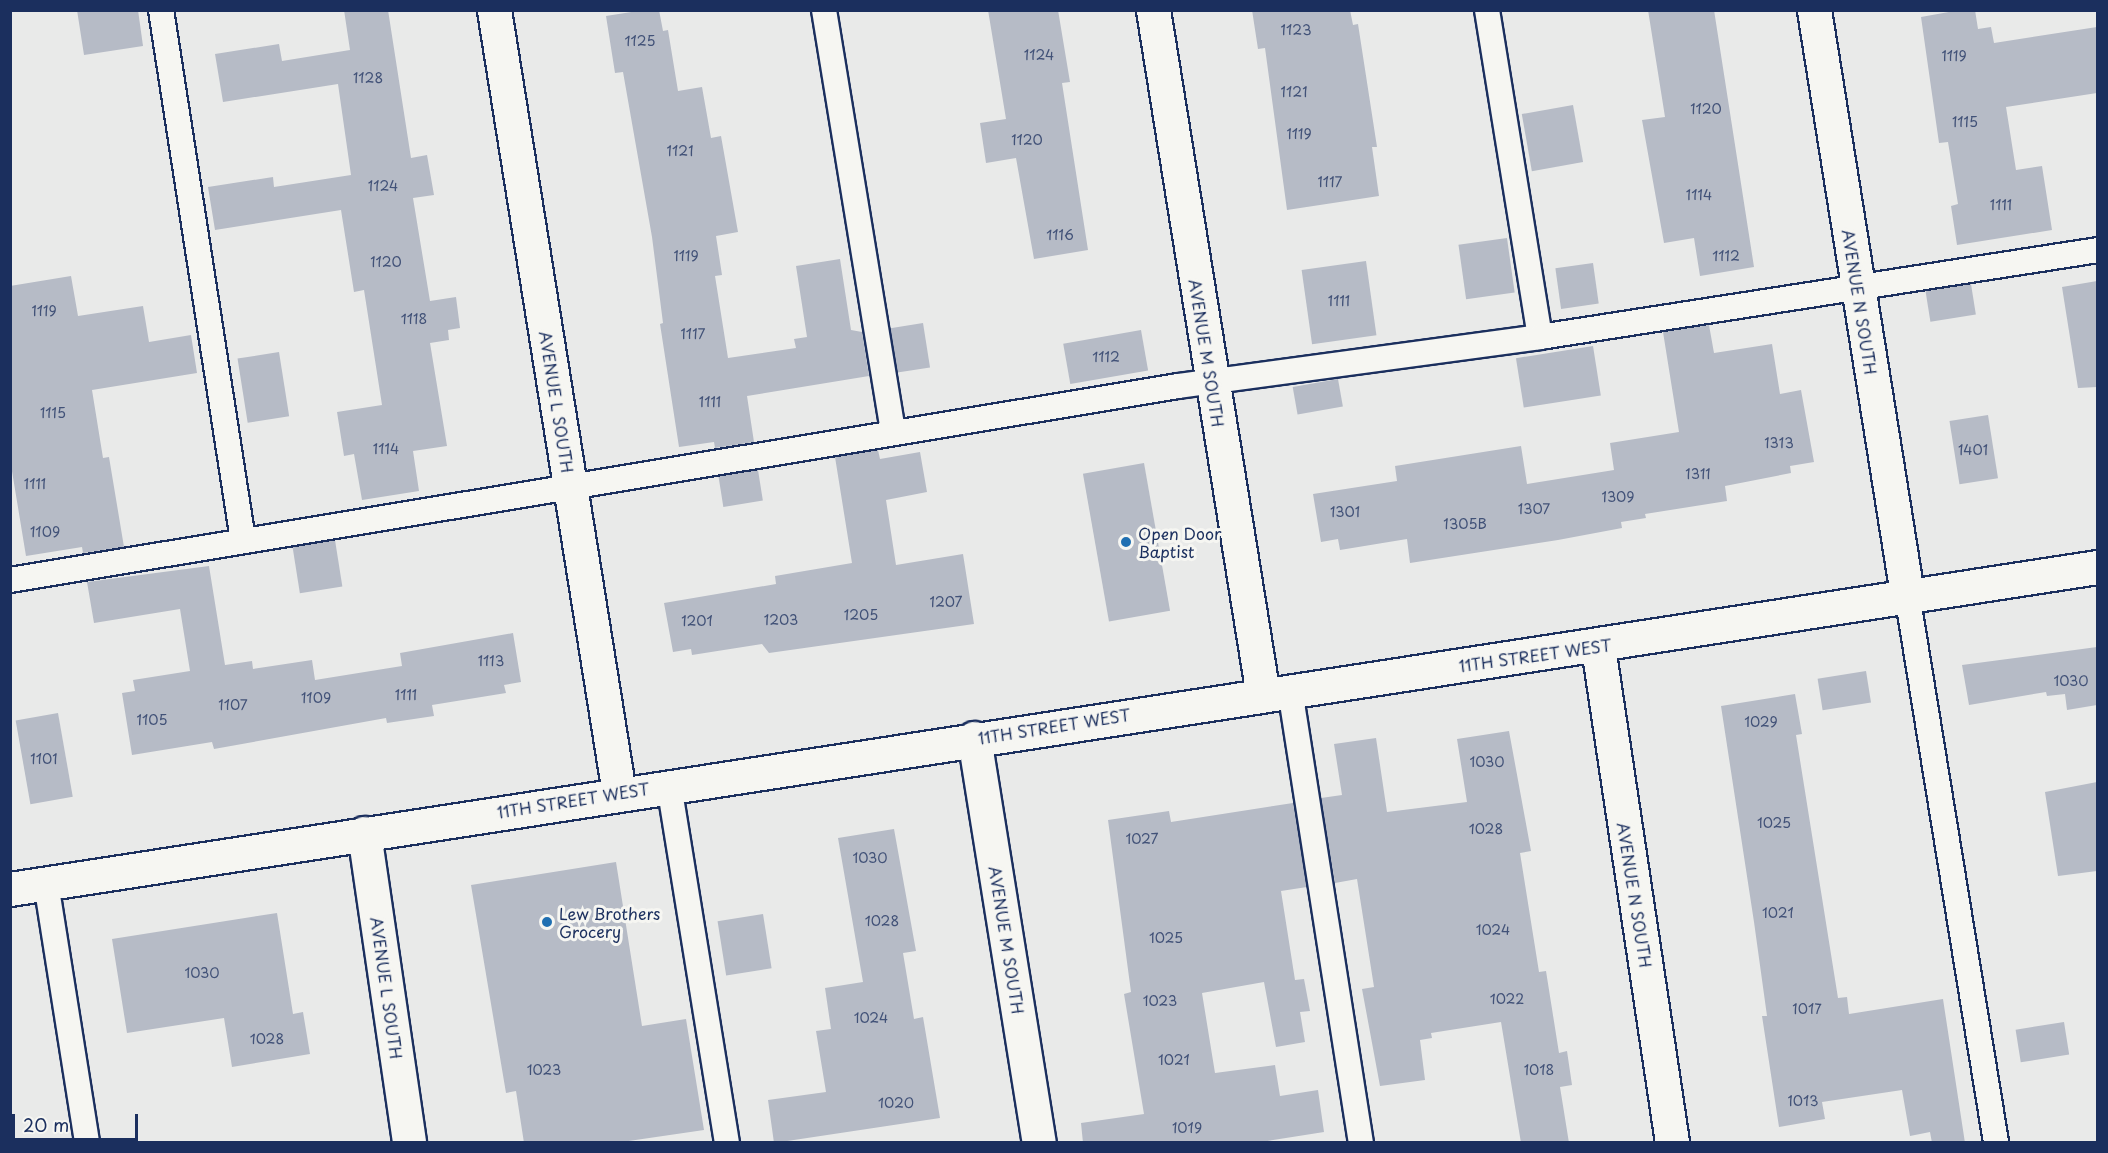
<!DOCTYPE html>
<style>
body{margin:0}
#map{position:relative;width:2108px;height:1153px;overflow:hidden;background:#e9eae9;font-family:"Playpen Sans",sans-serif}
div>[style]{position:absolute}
.building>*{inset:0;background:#b6bbc6;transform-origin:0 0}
.roads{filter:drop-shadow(2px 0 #1b2f5e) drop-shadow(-2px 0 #1b2f5e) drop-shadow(0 2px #1b2f5e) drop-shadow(0 -2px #1b2f5e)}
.lane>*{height:24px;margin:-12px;padding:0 12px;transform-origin:12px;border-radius:12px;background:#f6f6f2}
.street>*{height:33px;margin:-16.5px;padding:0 16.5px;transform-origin:16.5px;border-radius:16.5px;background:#f6f6f2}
.secondary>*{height:33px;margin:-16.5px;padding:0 16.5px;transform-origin:16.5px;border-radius:16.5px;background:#f6f6f2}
.dots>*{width:16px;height:16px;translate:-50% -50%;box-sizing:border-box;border:3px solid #f6f6f2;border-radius:50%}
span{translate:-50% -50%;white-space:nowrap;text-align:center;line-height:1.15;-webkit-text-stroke:6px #f6f6f2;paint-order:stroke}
.number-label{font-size:14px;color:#425278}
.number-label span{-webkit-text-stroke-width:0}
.street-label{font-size:16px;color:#1b2f5e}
.poi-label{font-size:16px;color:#1b2f5e}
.left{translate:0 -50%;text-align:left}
.frame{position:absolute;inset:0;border:12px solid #1b2f5e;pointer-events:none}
.scale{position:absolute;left:12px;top:1114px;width:126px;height:27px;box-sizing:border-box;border:3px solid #1b2f5e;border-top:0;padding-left:8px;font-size:18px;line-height:21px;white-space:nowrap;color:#1b2f5e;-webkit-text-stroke:4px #f6f6f2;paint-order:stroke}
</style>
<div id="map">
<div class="building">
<div style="clip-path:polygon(77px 10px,138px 10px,143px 46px,84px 55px)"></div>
<div style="clip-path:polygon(344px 10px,388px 10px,411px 158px,427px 155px,434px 195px,413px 198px,430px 301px,456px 297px,460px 328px,448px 330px,449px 340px,430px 343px,447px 446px,413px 451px,419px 491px,362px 500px,354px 454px,344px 456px,337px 412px,382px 405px,364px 290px,354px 292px,341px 210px,215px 230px,208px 187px,273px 177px,274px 187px,351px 175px,338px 84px,223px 102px,215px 54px,279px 44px,282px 61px,350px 50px)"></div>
<div style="clip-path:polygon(644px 10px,659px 10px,663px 31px,668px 30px,678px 91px,702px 87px,711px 138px,721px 136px,738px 232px,716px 236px,722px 275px,715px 276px,728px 358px,796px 348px,794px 339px,807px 337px,796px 266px,840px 259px,851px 330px,862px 332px,869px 376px,747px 396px,754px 442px,715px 448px,714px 442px,679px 447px,660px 324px,663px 323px,652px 237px,623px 72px,615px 73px,606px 16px)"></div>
<div style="clip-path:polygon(988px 10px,1058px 10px,1070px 82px,1062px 83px,1088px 250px,1034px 259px,1016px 158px,986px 163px,980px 123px,1006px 119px)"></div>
<div style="clip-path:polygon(1252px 10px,1350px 10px,1353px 25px,1358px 24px,1377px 147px,1372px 147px,1379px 196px,1287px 210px,1265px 48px,1258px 49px)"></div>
<div style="clip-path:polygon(1648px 10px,1714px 10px,1754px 267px,1700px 276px,1694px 238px,1664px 243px,1642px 120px,1665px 117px)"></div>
<div style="clip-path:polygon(1960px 10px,1975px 10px,1978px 29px,1991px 27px,1994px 43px,2097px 27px,2097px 93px,2006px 107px,2016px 170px,2042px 166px,2052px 230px,1957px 245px,1951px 206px,1958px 204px,1948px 142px,1939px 143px,1921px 17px)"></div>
<div style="left:1573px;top:105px;width:58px;height:52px;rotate:80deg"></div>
<div style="left:1507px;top:238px;width:55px;height:49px;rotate:82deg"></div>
<div style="left:1366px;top:261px;width:75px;height:65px;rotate:82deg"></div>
<div style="left:1593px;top:263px;width:41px;height:38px;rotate:82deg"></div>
<div style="clip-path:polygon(71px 276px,78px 316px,143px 306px,149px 342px,191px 335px,197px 373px,92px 390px,103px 458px,109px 457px,124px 547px,83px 553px,82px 547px,26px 556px,10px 459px,10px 286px)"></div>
<div style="clip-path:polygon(2097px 281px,2097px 387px,2078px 388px,2062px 287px)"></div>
<div style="left:1971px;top:284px;width:31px;height:46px;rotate:81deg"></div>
<div style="left:923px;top:323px;width:45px;height:33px;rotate:81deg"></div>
<div style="clip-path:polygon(1709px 325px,1714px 353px,1772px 344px,1780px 394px,1801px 390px,1814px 462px,1790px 466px,1791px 473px,1725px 486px,1727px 501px,1645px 514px,1646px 518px,1621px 522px,1622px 528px,1558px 540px,1410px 563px,1407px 539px,1340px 550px,1338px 539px,1321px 542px,1313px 494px,1397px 481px,1395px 466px,1521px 446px,1527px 484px,1614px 470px,1610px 443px,1679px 432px,1663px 332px)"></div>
<div style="left:1141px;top:330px;width:41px;height:79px;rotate:80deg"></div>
<div style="left:1593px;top:346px;width:50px;height:78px;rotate:81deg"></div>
<div style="left:279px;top:352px;width:65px;height:42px;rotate:81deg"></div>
<div style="left:1338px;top:379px;width:28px;height:46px;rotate:80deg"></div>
<div style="left:1988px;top:415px;width:64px;height:39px;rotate:81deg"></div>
<div style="clip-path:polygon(878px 450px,880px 459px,920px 452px,927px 492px,886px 500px,896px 565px,963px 554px,974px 624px,769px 653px,762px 644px,692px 655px,691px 649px,673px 652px,664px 603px,776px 584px,775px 576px,852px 563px,835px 457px)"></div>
<div style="left:1144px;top:463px;width:150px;height:62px;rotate:80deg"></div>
<div style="left:758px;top:470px;width:31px;height:40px;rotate:81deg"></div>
<div style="left:335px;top:540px;width:47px;height:43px;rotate:81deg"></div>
<div style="clip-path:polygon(209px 566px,225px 665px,252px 661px,253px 669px,312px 660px,315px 680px,402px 666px,400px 653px,513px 633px,521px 682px,504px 685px,506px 693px,432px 705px,434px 716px,387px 723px,386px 718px,214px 749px,212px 742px,132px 755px,122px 693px,135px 691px,133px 680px,190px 671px,180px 609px,94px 623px,87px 582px)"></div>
<div style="clip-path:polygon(2097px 647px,2097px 705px,2067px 710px,2065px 694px,2047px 696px,2046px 692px,1969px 705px,1962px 665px)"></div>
<div style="left:1866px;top:671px;width:32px;height:49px;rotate:81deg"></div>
<div style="clip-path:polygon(1795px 694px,1802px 734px,1796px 735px,1838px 998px,1847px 997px,1849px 1014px,1943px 999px,1965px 1143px,1932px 1143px,1930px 1132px,1910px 1136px,1902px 1090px,1822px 1102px,1825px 1119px,1779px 1127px,1762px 1016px,1767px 1016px,1754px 922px,1721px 706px)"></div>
<div style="left:58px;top:713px;width:85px;height:43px;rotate:80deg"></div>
<div style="clip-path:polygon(1509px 731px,1531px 851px,1520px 853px,1539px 972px,1546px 971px,1559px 1053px,1567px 1051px,1572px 1085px,1560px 1087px,1569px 1143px,1521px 1143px,1501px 1022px,1431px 1033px,1432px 1038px,1420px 1040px,1425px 1080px,1380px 1086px,1362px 989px,1374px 987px,1357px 879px,1335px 883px,1321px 798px,1342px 795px,1334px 744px,1376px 738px,1387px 812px,1467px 802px,1457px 739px)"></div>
<div style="clip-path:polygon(2097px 782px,2097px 871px,2058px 876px,2045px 792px)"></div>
<div style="clip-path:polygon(1293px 803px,1307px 887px,1281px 891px,1295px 980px,1304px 979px,1310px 1011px,1300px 1012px,1305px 1042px,1276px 1047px,1264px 982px,1202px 993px,1215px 1073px,1275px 1065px,1280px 1096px,1318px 1090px,1324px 1132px,1255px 1143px,1083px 1143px,1081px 1123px,1144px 1114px,1124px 994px,1131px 992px,1108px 820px,1169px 811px,1171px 822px)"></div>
<div style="clip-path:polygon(894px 829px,916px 951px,903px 953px,914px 1019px,923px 1017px,940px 1118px,774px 1143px,768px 1100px,826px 1092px,816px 1031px,831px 1029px,825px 988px,863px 982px,838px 838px)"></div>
<div style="clip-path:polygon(616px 862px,642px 1026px,686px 1019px,704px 1130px,615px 1143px,524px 1143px,516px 1091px,506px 1093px,471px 885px)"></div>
<div style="clip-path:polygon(277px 913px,293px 1014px,303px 1012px,310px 1054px,232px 1067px,224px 1018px,127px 1033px,112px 939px)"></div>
<div style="left:763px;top:914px;width:55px;height:46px;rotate:81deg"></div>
<div style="left:2064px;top:1022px;width:33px;height:49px;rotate:81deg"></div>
</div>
<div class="roads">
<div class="lane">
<div style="left:161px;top:10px;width:536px;rotate:81.21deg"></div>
<div style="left:824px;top:10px;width:428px;rotate:80.7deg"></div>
<div style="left:1487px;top:10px;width:331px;rotate:80.8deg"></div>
<div style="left:10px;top:580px;width:1184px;rotate:-9.43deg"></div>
<div style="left:1178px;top:386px;width:365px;rotate:-7.7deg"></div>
<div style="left:1540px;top:337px;width:565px;rotate:-8.86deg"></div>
<div style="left:1907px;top:594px;width:555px;rotate:80.78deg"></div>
<div style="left:1290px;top:690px;width:458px;rotate:81.1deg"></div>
<div style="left:669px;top:785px;width:362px;rotate:80.8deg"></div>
<div style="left:46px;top:883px;width:262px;rotate:81deg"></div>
</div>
<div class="street">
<div style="left:494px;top:10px;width:793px;rotate:80.93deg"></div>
<div style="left:1153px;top:10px;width:694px;rotate:80.88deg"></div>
<div style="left:1814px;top:10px;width:591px;rotate:80.95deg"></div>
<div style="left:1598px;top:647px;width:501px;rotate:81.5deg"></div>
<div style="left:974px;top:738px;width:409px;rotate:80.9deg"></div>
<div style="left:364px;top:833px;width:312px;rotate:81.7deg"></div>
</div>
<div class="secondary">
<div style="left:10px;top:889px;width:2113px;rotate:-8.77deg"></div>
</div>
</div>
<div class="dots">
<div style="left:1126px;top:542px;background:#1f6fb2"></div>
<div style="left:547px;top:922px;background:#1f6fb2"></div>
</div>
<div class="number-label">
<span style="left:1296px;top:30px">1123</span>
<span style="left:640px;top:41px">1125</span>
<span style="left:1039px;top:55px">1124</span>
<span style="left:1954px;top:56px">1119</span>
<span style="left:368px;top:78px">1128</span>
<span style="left:1294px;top:92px">1121</span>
<span style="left:1706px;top:109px">1120</span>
<span style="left:1965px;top:122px">1115</span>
<span style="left:1299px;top:134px">1119</span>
<span style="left:1027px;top:140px">1120</span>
<span style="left:680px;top:151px">1121</span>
<span style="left:1330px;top:182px">1117</span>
<span style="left:383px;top:186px">1124</span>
<span style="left:1699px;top:195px">1114</span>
<span style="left:2001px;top:205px">1111</span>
<span style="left:1060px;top:235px">1116</span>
<span style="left:686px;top:256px">1119</span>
<span style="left:1726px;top:256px">1112</span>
<span style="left:386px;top:262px">1120</span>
<span style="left:1339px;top:301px">1111</span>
<span style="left:44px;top:311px">1119</span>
<span style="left:414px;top:319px">1118</span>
<span style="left:693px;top:334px">1117</span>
<span style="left:1106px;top:357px">1112</span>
<span style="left:710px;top:402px">1111</span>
<span style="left:53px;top:413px">1115</span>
<span style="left:1779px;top:443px">1313</span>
<span style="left:386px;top:449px">1114</span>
<span style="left:1973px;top:450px">1401</span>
<span style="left:1698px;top:474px">1311</span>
<span style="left:35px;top:484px">1111</span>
<span style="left:1618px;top:497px">1309</span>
<span style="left:1534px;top:509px">1307</span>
<span style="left:1345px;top:512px">1301</span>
<span style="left:1465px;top:524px">1305B</span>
<span style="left:45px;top:532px">1109</span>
<span style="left:946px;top:602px">1207</span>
<span style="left:861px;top:615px">1205</span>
<span style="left:781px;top:620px">1203</span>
<span style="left:697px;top:621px">1201</span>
<span style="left:491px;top:661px">1113</span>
<span style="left:2071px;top:681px">1030</span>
<span style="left:406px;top:695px">1111</span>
<span style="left:316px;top:698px">1109</span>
<span style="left:233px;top:705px">1107</span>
<span style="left:152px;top:720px">1105</span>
<span style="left:1761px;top:722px">1029</span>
<span style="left:44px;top:759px">1101</span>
<span style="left:1487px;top:762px">1030</span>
<span style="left:1774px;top:823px">1025</span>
<span style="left:1486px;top:829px">1028</span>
<span style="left:1142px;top:839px">1027</span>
<span style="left:870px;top:858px">1030</span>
<span style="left:1778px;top:913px">1021</span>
<span style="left:882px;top:921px">1028</span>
<span style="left:1493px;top:930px">1024</span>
<span style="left:1166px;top:938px">1025</span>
<span style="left:202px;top:973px">1030</span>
<span style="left:1507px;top:999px">1022</span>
<span style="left:1160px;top:1001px">1023</span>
<span style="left:1807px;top:1009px">1017</span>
<span style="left:871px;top:1018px">1024</span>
<span style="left:267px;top:1039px">1028</span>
<span style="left:1174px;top:1060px">1021</span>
<span style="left:544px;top:1070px">1023</span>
<span style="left:1539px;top:1070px">1018</span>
<span style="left:1803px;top:1101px">1013</span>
<span style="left:896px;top:1103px">1020</span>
<span style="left:1187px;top:1128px">1019</span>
</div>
<div class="street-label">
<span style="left:1860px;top:302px;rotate:81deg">AVENUE N SOUTH</span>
<span style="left:1207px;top:353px;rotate:81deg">AVENUE M SOUTH</span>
<span style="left:557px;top:402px;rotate:81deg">AVENUE L SOUTH</span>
<span style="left:1535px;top:655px;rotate:-8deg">11TH STREET WEST</span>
<span style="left:1054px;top:726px;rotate:-9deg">11TH STREET WEST</span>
<span style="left:573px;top:800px;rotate:-9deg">11TH STREET WEST</span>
<span style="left:1635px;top:895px;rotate:81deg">AVENUE N SOUTH</span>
<span style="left:1007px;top:940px;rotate:81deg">AVENUE M SOUTH</span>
<span style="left:387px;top:988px;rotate:82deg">AVENUE L SOUTH</span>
</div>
<div class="poi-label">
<span class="left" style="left:1138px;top:542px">Open Door<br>Baptist</span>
<span class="left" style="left:559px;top:922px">Lew Brothers<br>Grocery</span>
</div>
<div class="frame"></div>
<div class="scale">20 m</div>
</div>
